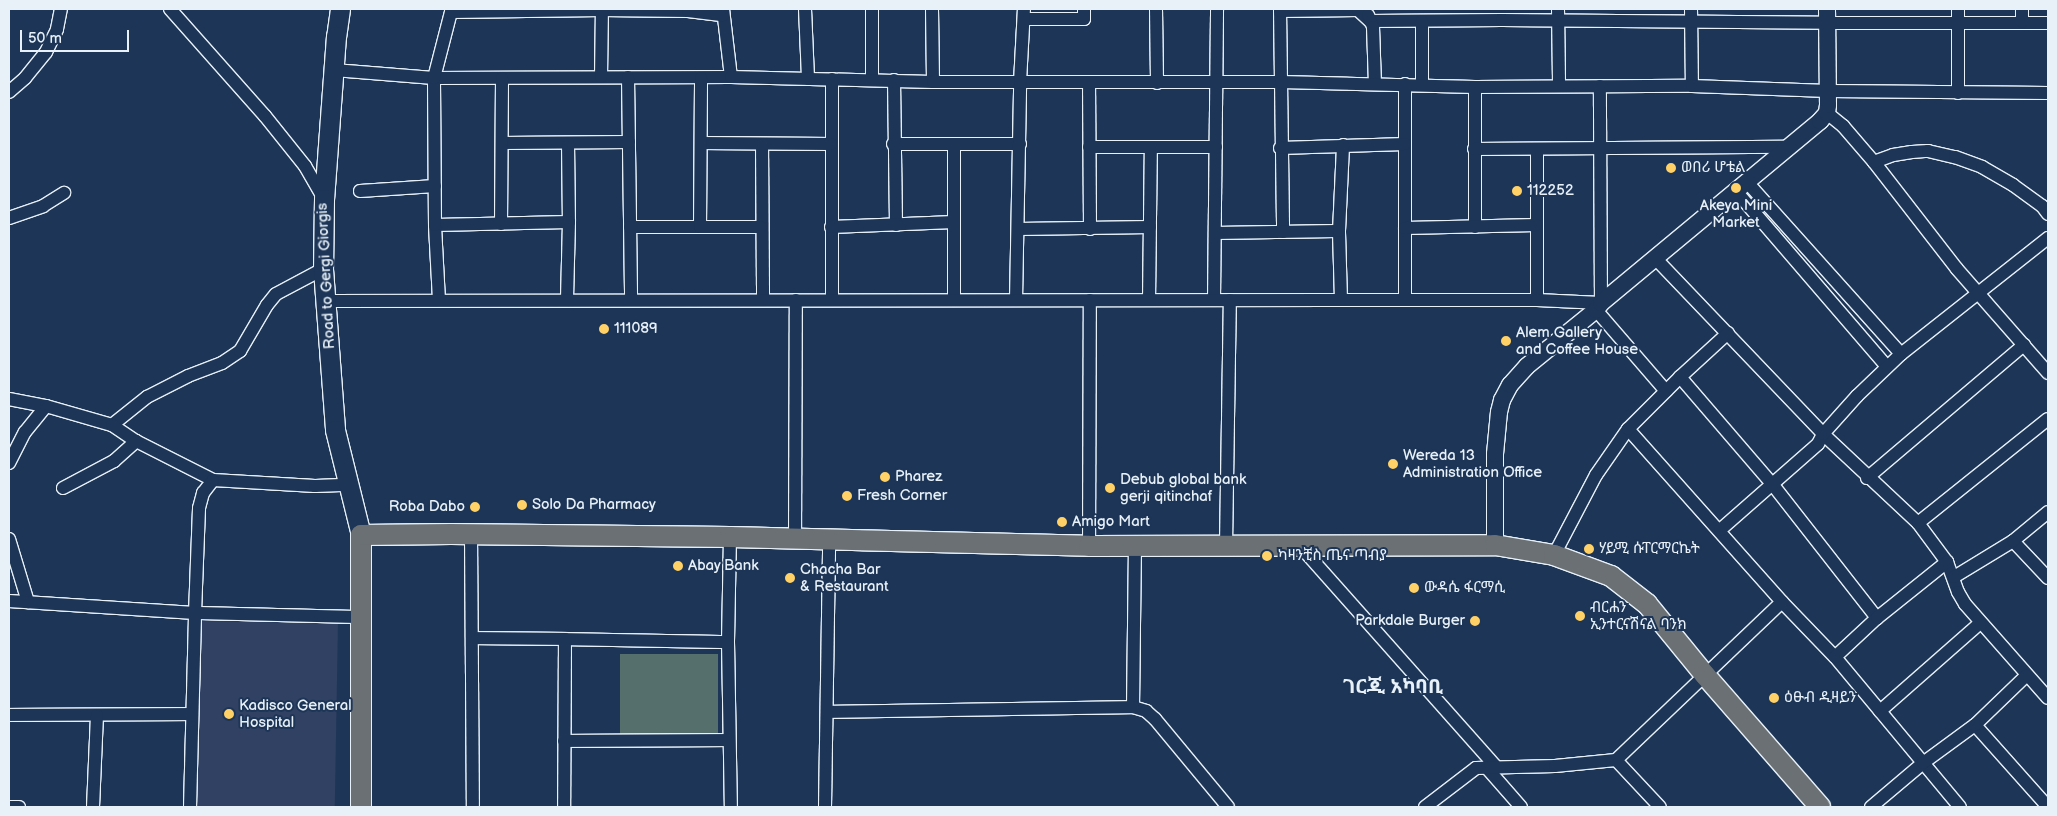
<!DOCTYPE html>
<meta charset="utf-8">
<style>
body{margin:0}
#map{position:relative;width:2057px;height:816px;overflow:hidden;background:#1d3557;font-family:"Balsamiq Sans","Noto Sans Ethiopic",sans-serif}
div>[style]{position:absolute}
.built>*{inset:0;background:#304163;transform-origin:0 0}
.green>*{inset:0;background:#556f6d;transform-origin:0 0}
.roads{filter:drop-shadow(1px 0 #e8f1f8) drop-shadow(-1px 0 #e8f1f8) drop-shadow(0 1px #e8f1f8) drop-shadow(0 -1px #e8f1f8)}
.minor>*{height:12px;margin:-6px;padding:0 6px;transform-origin:6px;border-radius:6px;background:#1d3557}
.tertiary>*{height:16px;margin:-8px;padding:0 8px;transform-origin:8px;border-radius:8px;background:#1d3557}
.secondary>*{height:19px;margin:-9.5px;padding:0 9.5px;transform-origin:9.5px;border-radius:9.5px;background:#1d3557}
.primary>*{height:20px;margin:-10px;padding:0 10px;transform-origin:10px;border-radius:10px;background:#6b7074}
.dots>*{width:14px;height:14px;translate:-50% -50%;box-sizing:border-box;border:2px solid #1d3557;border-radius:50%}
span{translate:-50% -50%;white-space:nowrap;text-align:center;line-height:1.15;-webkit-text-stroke:4px #1d3557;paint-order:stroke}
.poi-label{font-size:15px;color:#e8f1f8}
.left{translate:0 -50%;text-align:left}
.right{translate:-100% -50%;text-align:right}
.street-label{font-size:15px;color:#e8f1f8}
.district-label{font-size:20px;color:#e8f1f8;font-weight:700}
.frame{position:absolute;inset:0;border:10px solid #e8f1f8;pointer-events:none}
.scale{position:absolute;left:20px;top:30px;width:109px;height:22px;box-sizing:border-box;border:2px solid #e8f1f8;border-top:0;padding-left:6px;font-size:15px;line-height:18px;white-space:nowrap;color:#e8f1f8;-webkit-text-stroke:4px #1d3557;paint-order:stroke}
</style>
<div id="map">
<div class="built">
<div style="left:199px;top:621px;width:139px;height:186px;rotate:1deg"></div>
</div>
<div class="green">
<div style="left:620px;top:654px;width:98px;height:80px"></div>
</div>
<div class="roads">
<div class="minor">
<div style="left:170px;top:9px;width:143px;rotate:48.4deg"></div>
<div style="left:265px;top:116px;width:64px;rotate:51.3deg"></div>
<div style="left:305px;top:166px;width:38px;rotate:60deg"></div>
<div style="left:723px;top:9px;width:68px;rotate:83.3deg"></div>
<div style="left:805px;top:9px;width:70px;rotate:87.5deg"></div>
<div style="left:872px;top:9px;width:70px;rotate:90deg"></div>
<div style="left:932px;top:9px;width:73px;rotate:89.2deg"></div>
<div style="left:1156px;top:9px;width:74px;rotate:89.2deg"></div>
<div style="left:1280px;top:9px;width:223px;rotate:89.2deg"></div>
<div style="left:1558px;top:9px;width:76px;rotate:89.2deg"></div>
<div style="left:1691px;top:9px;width:77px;rotate:89.3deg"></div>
<div style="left:1280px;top:11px;width:78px;rotate:-0.7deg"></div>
<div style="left:1358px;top:10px;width:16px;rotate:43deg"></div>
<div style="left:1370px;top:21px;width:132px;rotate:-0.4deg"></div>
<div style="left:1502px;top:20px;width:325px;rotate:0.5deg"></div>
<div style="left:1827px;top:23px;width:221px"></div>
<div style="left:1368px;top:15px;width:13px;rotate:67deg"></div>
<div style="left:1373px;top:27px;width:57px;rotate:88deg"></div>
<div style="left:1024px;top:19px;width:60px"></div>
<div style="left:1084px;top:19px;width:10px;rotate:-90deg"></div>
<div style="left:1422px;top:21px;width:64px;rotate:90deg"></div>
<div style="left:2022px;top:22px;width:13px;rotate:-90deg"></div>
<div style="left:334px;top:70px;width:100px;rotate:4.6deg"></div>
<div style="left:434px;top:78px;width:297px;rotate:-0.2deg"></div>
<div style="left:731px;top:77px;width:202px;rotate:1.4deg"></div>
<div style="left:933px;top:82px;width:348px"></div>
<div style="left:1281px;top:82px;width:194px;rotate:1.5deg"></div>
<div style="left:1475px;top:87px;width:217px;rotate:-0.3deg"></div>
<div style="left:1692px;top:86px;width:136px;rotate:2.1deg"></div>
<div style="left:1828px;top:91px;width:220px;rotate:0.5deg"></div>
<div style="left:601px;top:77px;width:68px;rotate:-89.2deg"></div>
<div style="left:628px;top:77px;width:223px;rotate:89.2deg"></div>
<div style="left:832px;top:79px;width:221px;rotate:90deg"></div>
<div style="left:894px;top:80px;width:145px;rotate:89.2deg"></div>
<div style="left:1089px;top:82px;width:147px;rotate:89.6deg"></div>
<div style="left:1405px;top:84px;width:216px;rotate:90deg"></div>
<div style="left:1475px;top:87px;width:140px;rotate:90deg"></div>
<div style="left:9px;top:92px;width:21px;rotate:-41deg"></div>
<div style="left:25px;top:78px;width:33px;rotate:-51deg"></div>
<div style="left:46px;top:52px;width:25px;rotate:-64deg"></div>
<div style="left:57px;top:29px;width:20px;rotate:-79deg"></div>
<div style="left:1958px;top:93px;width:84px;rotate:-90deg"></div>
<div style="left:1827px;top:113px;width:21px;rotate:39deg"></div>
<div style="left:1843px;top:126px;width:48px;rotate:49.3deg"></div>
<div style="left:1874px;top:162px;width:135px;rotate:52.2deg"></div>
<div style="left:1957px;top:269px;width:138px;rotate:48.8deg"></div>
<div style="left:502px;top:143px;width:127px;rotate:-0.5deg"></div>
<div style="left:568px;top:143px;width:79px;rotate:89.3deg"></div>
<div style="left:701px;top:143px;width:130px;rotate:0.4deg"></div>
<div style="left:893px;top:144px;width:127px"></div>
<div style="left:762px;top:145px;width:155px;rotate:89.6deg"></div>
<div style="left:1089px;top:147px;width:127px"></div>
<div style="left:1280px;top:148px;width:125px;rotate:-1.8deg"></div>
<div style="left:1474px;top:149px;width:313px;rotate:-0.4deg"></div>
<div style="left:1537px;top:149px;width:151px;rotate:90deg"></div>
<div style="left:1874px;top:162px;width:20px;rotate:-20deg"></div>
<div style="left:1893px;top:155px;width:19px;rotate:-9deg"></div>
<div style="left:1912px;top:152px;width:16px;rotate:-4deg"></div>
<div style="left:1928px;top:151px;width:28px;rotate:13deg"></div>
<div style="left:1955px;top:157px;width:29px;rotate:20deg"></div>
<div style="left:1982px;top:167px;width:36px;rotate:30deg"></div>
<div style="left:2013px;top:185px;width:36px;rotate:36deg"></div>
<div style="left:2042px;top:206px;width:10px;rotate:53deg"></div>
<div style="left:1746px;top:181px;width:232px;rotate:48.1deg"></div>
<div style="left:1735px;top:190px;width:233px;rotate:49.3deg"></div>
<div style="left:360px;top:191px;width:75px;rotate:-3.8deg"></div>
<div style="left:9px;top:218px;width:36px;rotate:-19deg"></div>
<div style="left:43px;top:206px;width:25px;rotate:-32deg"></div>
<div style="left:501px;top:224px;width:146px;rotate:-89.6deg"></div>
<div style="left:435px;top:225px;width:134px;rotate:-1.3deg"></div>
<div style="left:569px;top:222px;width:78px;rotate:91.5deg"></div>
<div style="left:630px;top:227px;width:70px"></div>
<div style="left:700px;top:227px;width:149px;rotate:-89.6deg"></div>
<div style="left:700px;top:227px;width:61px"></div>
<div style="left:831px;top:227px;width:123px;rotate:-2.3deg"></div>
<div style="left:1405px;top:228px;width:131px;rotate:-1.3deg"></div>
<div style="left:1018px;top:229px;width:132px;rotate:-0.9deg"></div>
<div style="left:1215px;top:233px;width:124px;rotate:-0.9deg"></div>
<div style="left:1656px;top:259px;width:242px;rotate:46.3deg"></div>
<div style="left:1823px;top:434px;width:130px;rotate:43.1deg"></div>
<div style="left:1918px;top:523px;width:49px;rotate:53.4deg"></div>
<div style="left:1947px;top:562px;width:32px;rotate:70deg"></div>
<div style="left:1958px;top:592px;width:14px;rotate:60deg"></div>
<div style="left:1965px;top:604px;width:125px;rotate:48.6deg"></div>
<div style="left:439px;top:300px;width:75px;rotate:-93.1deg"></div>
<div style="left:435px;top:225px;width:147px;rotate:-90.4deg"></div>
<div style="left:434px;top:78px;width:68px;rotate:-75.6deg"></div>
<div style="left:451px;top:12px;width:151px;rotate:-0.8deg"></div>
<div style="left:602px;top:10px;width:86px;rotate:0.7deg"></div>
<div style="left:688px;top:11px;width:35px;rotate:7deg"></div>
<div style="left:954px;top:300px;width:156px;rotate:-90deg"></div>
<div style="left:1016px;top:300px;width:218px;rotate:-88.9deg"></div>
<div style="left:1020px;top:82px;width:73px;rotate:-86.9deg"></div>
<div style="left:1149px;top:300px;width:153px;rotate:-89.3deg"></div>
<div style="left:1214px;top:300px;width:291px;rotate:-89.4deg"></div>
<div style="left:1341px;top:300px;width:69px;rotate:-91.7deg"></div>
<div style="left:1339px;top:231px;width:86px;rotate:-87.3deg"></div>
<div style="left:325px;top:301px;width:1212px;rotate:-0.05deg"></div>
<div style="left:1537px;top:300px;width:64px;rotate:2.7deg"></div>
<div style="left:1601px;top:303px;width:217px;rotate:-90.3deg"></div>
<div style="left:1596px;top:310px;width:107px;rotate:49.2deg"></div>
<div style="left:1680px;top:377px;width:143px;rotate:49.3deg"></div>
<div style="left:1773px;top:485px;width:169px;rotate:52deg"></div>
<div style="left:9px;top:399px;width:38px;rotate:11deg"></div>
<div style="left:112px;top:425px;width:45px;rotate:-38.7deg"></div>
<div style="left:147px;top:397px;width:46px;rotate:-27.1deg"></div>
<div style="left:188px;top:376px;width:36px;rotate:-21deg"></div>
<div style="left:222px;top:363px;width:22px;rotate:-34deg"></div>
<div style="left:240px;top:351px;width:53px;rotate:-59.6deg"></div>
<div style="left:267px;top:305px;width:14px;rotate:-51deg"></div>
<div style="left:276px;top:294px;width:53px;rotate:-28deg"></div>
<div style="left:1628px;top:429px;width:232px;rotate:48.3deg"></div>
<div style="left:1782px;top:602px;width:76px;rotate:46.1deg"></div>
<div style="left:1835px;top:657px;width:195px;rotate:50.2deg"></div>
<div style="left:9px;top:463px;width:35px;rotate:-63deg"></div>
<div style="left:25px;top:432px;width:33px;rotate:-51deg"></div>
<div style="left:46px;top:406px;width:69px;rotate:16.1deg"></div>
<div style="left:112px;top:425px;width:29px;rotate:34deg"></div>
<div style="left:136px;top:441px;width:86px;rotate:26.9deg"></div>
<div style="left:213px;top:480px;width:102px;rotate:3.4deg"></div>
<div style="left:315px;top:486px;width:33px;rotate:-2deg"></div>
<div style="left:1867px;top:478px;width:206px;rotate:-40.3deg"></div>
<div style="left:63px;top:488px;width:58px;rotate:-27.9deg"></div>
<div style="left:114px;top:461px;width:30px;rotate:-42deg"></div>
<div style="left:1918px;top:523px;width:166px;rotate:-38.7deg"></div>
<div style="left:1720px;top:530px;width:130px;rotate:-41.3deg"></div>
<div style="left:1818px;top:444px;width:11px;rotate:-63deg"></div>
<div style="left:1823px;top:434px;width:51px;rotate:-48.2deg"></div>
<div style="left:1857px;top:396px;width:61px;rotate:-43.7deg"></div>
<div style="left:1901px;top:354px;width:187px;rotate:-38.3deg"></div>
<div style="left:471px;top:534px;width:273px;rotate:89.6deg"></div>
<div style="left:730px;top:537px;width:105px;rotate:91.1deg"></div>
<div style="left:728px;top:642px;width:165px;rotate:89deg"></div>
<div style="left:9px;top:539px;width:66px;rotate:73.2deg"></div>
<div style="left:795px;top:539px;width:239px;rotate:-89.8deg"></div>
<div style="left:2013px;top:541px;width:51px;rotate:46.6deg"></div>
<div style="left:1135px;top:544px;width:163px;rotate:90.7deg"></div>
<div style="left:1133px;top:707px;width:14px;rotate:17deg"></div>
<div style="left:1146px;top:711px;width:12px;rotate:42deg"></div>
<div style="left:1155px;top:719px;width:114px;rotate:50.3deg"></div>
<div style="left:1089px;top:546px;width:246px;rotate:-89.8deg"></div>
<div style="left:1226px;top:546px;width:246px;rotate:-89.1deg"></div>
<div style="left:1300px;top:546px;width:294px;rotate:48.4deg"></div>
<div style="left:1554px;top:555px;width:90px;rotate:-62.3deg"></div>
<div style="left:1596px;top:475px;width:56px;rotate:-55.2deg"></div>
<div style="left:1628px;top:429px;width:74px;rotate:-45deg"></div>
<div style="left:1680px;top:377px;width:65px;rotate:-42.5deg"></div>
<div style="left:1954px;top:577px;width:69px;rotate:-31.4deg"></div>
<div style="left:2013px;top:541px;width:45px;rotate:-39.6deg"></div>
<div style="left:9px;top:601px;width:186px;rotate:3.7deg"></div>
<div style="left:195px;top:613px;width:105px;rotate:-87.8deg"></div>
<div style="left:199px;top:508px;width:16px;rotate:-75deg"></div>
<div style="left:203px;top:493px;width:16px;rotate:-52deg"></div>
<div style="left:473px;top:638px;width:92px;rotate:0.6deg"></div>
<div style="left:565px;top:639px;width:168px;rotate:90.3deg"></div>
<div style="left:565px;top:639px;width:163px;rotate:1.1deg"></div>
<div style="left:1835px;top:657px;width:57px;rotate:-42.9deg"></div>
<div style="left:1877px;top:618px;width:90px;rotate:-38.7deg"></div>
<div style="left:1880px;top:711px;width:133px;rotate:-41.3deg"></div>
<div style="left:828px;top:712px;width:305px;rotate:-0.9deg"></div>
<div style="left:9px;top:715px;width:182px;rotate:-0.3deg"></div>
<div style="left:1975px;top:725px;width:110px;rotate:48.3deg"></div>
<div style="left:564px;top:741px;width:164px;rotate:-0.3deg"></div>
<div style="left:1616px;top:760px;width:64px;rotate:46.9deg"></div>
<div style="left:1486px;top:767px;width:53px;rotate:48.8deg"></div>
<div style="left:9px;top:807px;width:10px"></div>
<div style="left:93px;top:807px;width:92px;rotate:-87.5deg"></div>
<div style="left:190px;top:807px;width:194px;rotate:-88.5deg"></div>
<div style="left:195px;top:613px;width:165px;rotate:1.4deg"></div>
<div style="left:825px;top:807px;width:267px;rotate:-89.1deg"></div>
<div style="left:1425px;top:807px;width:64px;rotate:-37.4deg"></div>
<div style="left:1476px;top:768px;width:79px;rotate:-1.5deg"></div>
<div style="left:1555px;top:766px;width:61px;rotate:-5.6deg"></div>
<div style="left:1616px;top:760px;width:229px;rotate:-43.6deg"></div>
<div style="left:1871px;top:807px;width:68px;rotate:-40.2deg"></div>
<div style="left:1923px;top:763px;width:64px;rotate:-36.2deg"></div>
<div style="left:1975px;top:725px;width:71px;rotate:-43.9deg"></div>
</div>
<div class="tertiary">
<div style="left:1495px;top:545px;width:91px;rotate:-90deg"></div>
<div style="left:1495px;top:454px;width:42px;rotate:-84.6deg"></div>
<div style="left:1499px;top:412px;width:12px;rotate:-76deg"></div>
<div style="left:1502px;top:400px;width:17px;rotate:-62deg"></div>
<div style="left:1510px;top:385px;width:25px;rotate:-48deg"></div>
<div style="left:1527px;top:366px;width:89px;rotate:-39.1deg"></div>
<div style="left:1596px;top:310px;width:9px;rotate:-54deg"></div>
<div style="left:1601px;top:303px;width:285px;rotate:-39.7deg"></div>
<div style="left:1820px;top:121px;width:11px;rotate:-49deg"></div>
<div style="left:1827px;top:113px;width:8px;rotate:-83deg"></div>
<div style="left:1828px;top:105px;width:96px;rotate:-90.6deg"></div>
</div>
<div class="secondary">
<div style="left:340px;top:9px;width:27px;rotate:98deg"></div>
<div style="left:336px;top:36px;width:163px;rotate:94.2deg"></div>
<div style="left:324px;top:199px;width:70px;rotate:90.8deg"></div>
<div style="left:323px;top:269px;width:161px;rotate:85.7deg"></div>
<div style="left:335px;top:430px;width:108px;rotate:76.1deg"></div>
</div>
<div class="primary">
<div style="left:361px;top:807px;width:272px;rotate:-90deg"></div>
<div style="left:361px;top:535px;width:90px;rotate:-0.6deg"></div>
<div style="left:451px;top:534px;width:279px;rotate:0.6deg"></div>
<div style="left:730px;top:537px;width:359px;rotate:1.4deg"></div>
<div style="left:1089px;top:546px;width:406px;rotate:-0.1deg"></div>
<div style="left:1495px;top:545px;width:60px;rotate:9.6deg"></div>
<div style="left:1554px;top:555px;width:61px;rotate:20.2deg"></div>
<div style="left:1611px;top:576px;width:46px;rotate:37.9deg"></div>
<div style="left:1647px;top:604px;width:92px;rotate:50.8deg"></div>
<div style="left:1705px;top:675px;width:175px;rotate:48.9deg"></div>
</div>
</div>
<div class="dots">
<div style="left:1671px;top:168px;background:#ffd166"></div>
<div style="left:1736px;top:188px;background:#ffd166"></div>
<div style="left:1517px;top:191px;background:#ffd166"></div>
<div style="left:604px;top:329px;background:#ffd166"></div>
<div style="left:1506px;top:341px;background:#ffd166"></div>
<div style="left:1393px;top:464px;background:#ffd166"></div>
<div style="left:885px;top:477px;background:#ffd166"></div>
<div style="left:1110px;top:488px;background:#ffd166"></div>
<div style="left:847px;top:496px;background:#ffd166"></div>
<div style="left:522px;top:505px;background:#ffd166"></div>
<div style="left:475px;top:507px;background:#ffd166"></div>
<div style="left:1062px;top:522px;background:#ffd166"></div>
<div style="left:1589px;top:549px;background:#ffd166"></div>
<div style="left:1267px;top:556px;background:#ffd166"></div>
<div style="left:678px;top:566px;background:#ffd166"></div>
<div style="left:790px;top:578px;background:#ffd166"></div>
<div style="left:1414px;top:588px;background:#ffd166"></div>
<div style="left:1580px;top:616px;background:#ffd166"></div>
<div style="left:1475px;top:621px;background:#ffd166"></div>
<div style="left:1774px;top:698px;background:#ffd166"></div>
<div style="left:229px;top:714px;background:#ffd166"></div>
</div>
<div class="poi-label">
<span class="left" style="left:1681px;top:168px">ወበሪ ሆቴል</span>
<span class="left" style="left:1527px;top:191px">112252</span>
<span style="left:1736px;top:214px">Akeya Mini<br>Market</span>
<span class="left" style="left:614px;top:329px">111089</span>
<span class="left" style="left:1516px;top:341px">Alem Gallery<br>and Coffee House</span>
<span class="left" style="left:1403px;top:464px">Wereda 13<br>Administration Office</span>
<span class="left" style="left:895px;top:477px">Pharez</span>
<span class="left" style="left:1120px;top:488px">Debub global bank<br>gerji qitinchaf</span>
<span class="left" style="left:857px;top:496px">Fresh Corner</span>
<span class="left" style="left:532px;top:505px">Solo Da Pharmacy</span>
<span class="right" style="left:465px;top:507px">Roba Dabo</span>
<span class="left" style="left:1072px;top:522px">Amigo Mart</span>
<span class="left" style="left:1599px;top:549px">ሃይሚ ሱፐርማርኬት</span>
<span class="left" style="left:1278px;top:556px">ካዛንቺስ ጤና ጣብያ</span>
<span class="left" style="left:688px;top:566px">Abay Bank</span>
<span class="left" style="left:800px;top:578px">Chacha Bar<br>&amp; Restaurant</span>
<span class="left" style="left:1424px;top:588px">ውዳሴ ፋርማሲ</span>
<span class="left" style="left:1590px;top:616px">ብርሐን<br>ኢንተርናሽናል ባንክ</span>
<span class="right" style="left:1465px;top:621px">Parkdale Burger</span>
<span class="left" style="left:1784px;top:698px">ዕፁብ ዲዛይን</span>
<span class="left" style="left:239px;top:714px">Kadisco General<br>Hospital</span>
</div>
<div class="street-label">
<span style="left:326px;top:276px;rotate:-93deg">Road to Gergi Giorgis</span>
</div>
<div class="district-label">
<span style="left:1393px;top:687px">ገርጂ አካባቢ</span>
</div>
<div class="frame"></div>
<div class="scale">50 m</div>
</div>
